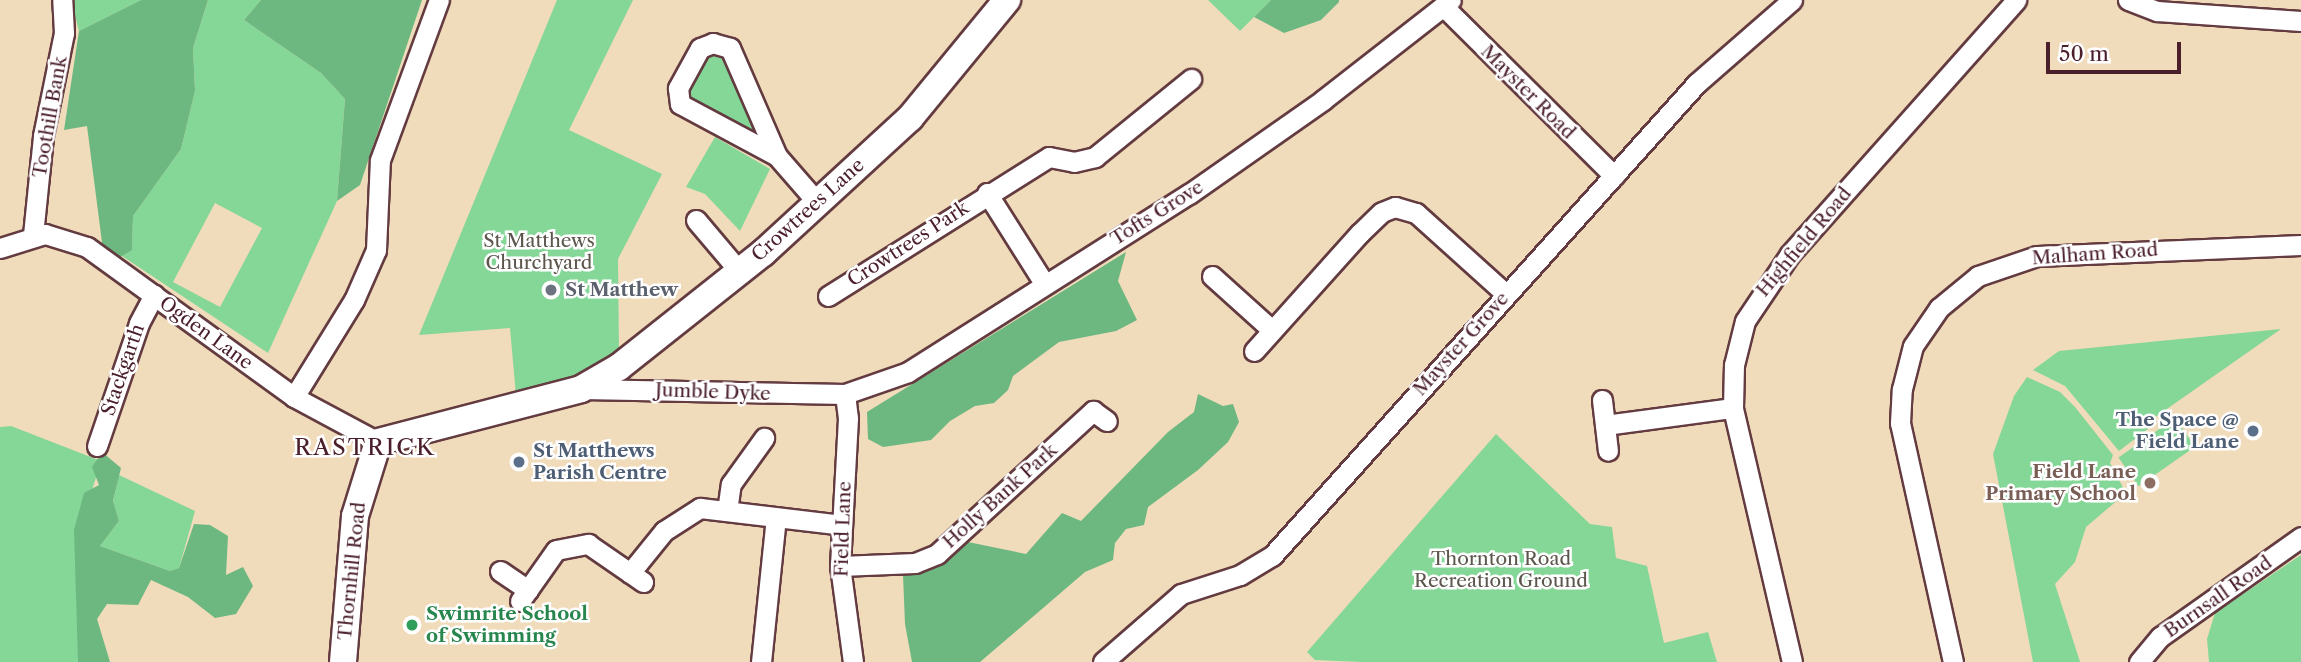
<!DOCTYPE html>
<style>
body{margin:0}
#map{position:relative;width:2301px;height:662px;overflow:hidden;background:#f0dbba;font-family:"Libre Caslon Text",serif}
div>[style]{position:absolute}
.green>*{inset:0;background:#85d798;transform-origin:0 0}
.forest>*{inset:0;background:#6cb880}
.roads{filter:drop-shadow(2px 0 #633b40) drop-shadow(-2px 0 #633b40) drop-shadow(0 2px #633b40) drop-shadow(0 -2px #633b40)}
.minor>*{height:19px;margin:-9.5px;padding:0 9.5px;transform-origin:9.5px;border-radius:9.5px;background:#fff}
.major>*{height:26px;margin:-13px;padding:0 13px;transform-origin:13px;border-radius:13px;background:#fff}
.dots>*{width:19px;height:19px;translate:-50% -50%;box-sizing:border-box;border:4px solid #fff;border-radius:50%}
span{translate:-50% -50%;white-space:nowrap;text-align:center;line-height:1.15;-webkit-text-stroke:5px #fff;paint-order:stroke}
.street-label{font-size:19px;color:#4a1f2b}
.park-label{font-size:19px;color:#5c564c}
.worship-label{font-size:19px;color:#5b616d;font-weight:700}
.left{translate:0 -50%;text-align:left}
.service-label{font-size:19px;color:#4e5e75;font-weight:700}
.right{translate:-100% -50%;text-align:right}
.education-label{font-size:19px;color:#785e54;font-weight:700}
.leisure-label{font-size:19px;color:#27864d;font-weight:700}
.quarter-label{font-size:23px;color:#4a1f2b;letter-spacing:2px}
.scale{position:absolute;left:2046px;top:42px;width:135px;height:32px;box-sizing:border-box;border:4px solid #4a1f2b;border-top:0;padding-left:9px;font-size:21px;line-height:24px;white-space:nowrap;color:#4a1f2b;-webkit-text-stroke:5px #fff;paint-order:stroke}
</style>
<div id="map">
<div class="green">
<div style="clip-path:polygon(71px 0,141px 0,79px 31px)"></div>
<div style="clip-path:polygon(evenodd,208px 0,261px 0,244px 20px,321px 73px,345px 99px,337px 201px,268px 353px,122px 256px,132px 249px,133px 216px,181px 149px,195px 91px,193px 48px,208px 0,215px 203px,262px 228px,220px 307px,173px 282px,215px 203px)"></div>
<div style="clip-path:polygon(557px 0,633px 0,569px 130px,662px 174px,618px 259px,619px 354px,585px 375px,516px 396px,510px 328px,419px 335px)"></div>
<div style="clip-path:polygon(1208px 0,1271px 0,1240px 31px)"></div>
<div style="clip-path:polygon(720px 53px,727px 60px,759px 134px,755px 138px,691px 102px,687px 90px,700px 66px,710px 55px)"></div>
<div style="clip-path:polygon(715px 137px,770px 169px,740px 231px,705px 194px,686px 187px)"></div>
<div style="clip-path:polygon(2281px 329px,2154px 418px,2157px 422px,2119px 451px,2065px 386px,2033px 370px,2059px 351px)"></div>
<div style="clip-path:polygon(2027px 377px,2060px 392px,2075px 407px,2113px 455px,2110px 463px,2126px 493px,2086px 527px,2075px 562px,2055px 584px,2080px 662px,2033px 662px,1993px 454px,2014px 396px)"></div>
<div style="left:2175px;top:418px;width:35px;height:69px;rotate:55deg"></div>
<div style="clip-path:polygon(11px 426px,101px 461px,82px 523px,87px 662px,0 662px,0 427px)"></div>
<div style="clip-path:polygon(1496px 434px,1590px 524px,1612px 527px,1616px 558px,1647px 566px,1664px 643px,1708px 632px,1717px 662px,1361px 662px,1315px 660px,1307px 652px)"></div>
<div style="clip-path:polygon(119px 475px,195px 511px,179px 568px,170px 571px,100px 546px,119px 521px,113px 502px)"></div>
<div style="clip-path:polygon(2301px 555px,2301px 662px,2209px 662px,2207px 639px,2215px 613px)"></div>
</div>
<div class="forest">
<div style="clip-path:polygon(141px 0,208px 0,193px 48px,195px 91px,181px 149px,133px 216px,132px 250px,117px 259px,103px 250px,87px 126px,64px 130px,79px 31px)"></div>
<div style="clip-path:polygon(261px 0,422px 0,360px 185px,337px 201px,345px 99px,321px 73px,244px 20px)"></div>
<div style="clip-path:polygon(1271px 0,1339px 0,1339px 2px,1321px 20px,1284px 33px,1254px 17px)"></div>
<div style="clip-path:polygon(1126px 252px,1118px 281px,1137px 320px,1116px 331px,1059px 342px,1013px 376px,1008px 390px,994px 403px,975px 406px,950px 421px,931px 440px,883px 447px,868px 439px,867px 412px)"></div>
<div style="clip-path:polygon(1198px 394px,1223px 406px,1233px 404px,1239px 422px,1228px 442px,1198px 470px,1148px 507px,1144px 525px,1126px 529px,1115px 543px,1113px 560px,1085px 572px,980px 662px,912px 662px,905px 624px,903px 575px,933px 566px,963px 541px,1026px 554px,1062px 513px,1081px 521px,1168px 432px,1194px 412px)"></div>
<div style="clip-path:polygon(102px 452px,121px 468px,113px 501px,119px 521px,100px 546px,170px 571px,179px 568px,194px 524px,210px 525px,228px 536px,226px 575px,243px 567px,253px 586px,236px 614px,215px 618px,188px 597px,151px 580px,138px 605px,107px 604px,97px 619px,110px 662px,78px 662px,74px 530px,84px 493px,99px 485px,92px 467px)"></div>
</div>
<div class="roads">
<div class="minor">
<div style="left:2128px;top:0;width:31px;rotate:21deg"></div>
<div style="left:2157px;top:11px;width:144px;rotate:4deg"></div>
<div style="left:1443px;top:6px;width:241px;rotate:44.8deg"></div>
<div style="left:777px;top:156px;width:118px;rotate:-113.5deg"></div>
<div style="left:730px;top:48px;width:18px;rotate:-164deg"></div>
<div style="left:713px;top:43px;width:14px;rotate:159deg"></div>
<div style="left:700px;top:48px;width:46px;rotate:118.8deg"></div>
<div style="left:678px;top:88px;width:16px;rotate:83deg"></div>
<div style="left:680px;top:104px;width:110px;rotate:28.2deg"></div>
<div style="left:777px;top:156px;width:61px;rotate:49deg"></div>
<div style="left:987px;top:193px;width:107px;rotate:57.7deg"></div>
<div style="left:696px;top:220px;width:68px;rotate:49.8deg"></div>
<div style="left:33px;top:235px;width:100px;rotate:-84.2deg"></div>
<div style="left:43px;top:136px;width:105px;rotate:-78.5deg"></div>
<div style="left:64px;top:33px;width:33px;rotate:-93deg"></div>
<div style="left:0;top:248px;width:47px;rotate:-17.3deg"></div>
<div style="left:45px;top:234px;width:44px;rotate:17.2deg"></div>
<div style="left:87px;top:247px;width:256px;rotate:35.9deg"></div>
<div style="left:294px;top:397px;width:95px;rotate:28.2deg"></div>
<div style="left:1212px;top:276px;width:81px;rotate:42deg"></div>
<div style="left:828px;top:296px;width:261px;rotate:-32.2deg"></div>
<div style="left:1049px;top:157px;width:25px;rotate:11deg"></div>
<div style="left:1074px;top:162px;width:22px;rotate:-13deg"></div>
<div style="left:1095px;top:157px;width:124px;rotate:-39.1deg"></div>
<div style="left:1254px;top:351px;width:159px;rotate:-48.1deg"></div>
<div style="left:1360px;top:233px;width:30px;rotate:-44deg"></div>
<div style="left:1382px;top:212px;width:14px;rotate:-21deg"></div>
<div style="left:1395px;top:207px;width:22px;rotate:16deg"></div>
<div style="left:1416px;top:213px;width:121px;rotate:42deg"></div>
<div style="left:582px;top:389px;width:263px;rotate:1.1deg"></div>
<div style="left:845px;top:394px;width:67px;rotate:-19.2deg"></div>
<div style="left:908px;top:372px;width:333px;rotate:-32.4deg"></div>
<div style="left:1189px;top:194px;width:164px;rotate:-35deg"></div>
<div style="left:1323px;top:100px;width:162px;rotate:-38deg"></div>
<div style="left:845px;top:394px;width:24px;rotate:83deg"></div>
<div style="left:848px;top:418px;width:148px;rotate:93.1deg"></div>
<div style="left:840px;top:566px;width:97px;rotate:82.3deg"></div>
<div style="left:294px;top:397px;width:114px;rotate:-58.3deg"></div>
<div style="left:354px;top:300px;width:55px;rotate:-66.3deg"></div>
<div style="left:376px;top:250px;width:90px;rotate:-87.5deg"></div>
<div style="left:380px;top:160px;width:171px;rotate:-69.8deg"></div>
<div style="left:1602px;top:400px;width:51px;rotate:83.3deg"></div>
<div style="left:1605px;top:425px;width:129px;rotate:-7.6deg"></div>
<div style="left:97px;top:446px;width:130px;rotate:-71.1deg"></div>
<div style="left:139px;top:323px;width:32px;rotate:-62deg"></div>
<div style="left:727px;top:511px;width:27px;rotate:-82deg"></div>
<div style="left:731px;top:484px;width:57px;rotate:-54.3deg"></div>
<div style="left:840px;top:566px;width:75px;rotate:-2.3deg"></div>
<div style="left:915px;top:563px;width:24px;rotate:-22deg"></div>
<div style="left:937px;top:554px;width:212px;rotate:-42.5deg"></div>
<div style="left:1093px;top:411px;width:17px;rotate:36deg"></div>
<div style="left:500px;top:571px;width:34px;rotate:34deg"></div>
<div style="left:630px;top:573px;width:54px;rotate:-51deg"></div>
<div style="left:664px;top:531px;width:43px;rotate:-32.6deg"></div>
<div style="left:700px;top:508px;width:143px;rotate:6.8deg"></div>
<div style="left:520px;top:601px;width:62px;rotate:-54.8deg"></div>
<div style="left:556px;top:550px;width:33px;rotate:-11deg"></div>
<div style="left:588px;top:544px;width:67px;rotate:34.6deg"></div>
<div style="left:761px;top:662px;width:145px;rotate:-84.1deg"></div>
<div style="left:1103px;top:662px;width:103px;rotate:-41.1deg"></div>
<div style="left:1181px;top:594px;width:62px;rotate:-17.9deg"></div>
<div style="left:1240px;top:575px;width:37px;rotate:-31deg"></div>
<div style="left:1272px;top:556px;width:636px;rotate:-48.06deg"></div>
<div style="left:1697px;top:83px;width:126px;rotate:-41.1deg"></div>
<div style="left:1792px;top:662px;width:261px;rotate:-103.1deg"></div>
<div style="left:1733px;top:408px;width:43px;rotate:-88.7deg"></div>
<div style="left:1734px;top:365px;width:45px;rotate:-76deg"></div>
<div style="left:1745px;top:321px;width:81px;rotate:-56.1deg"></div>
<div style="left:1790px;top:254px;width:340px;rotate:-48.3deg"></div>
<div style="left:1953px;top:662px;width:245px;rotate:-102.5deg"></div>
<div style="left:1900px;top:423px;width:34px;rotate:-87deg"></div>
<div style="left:1902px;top:389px;width:44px;rotate:-75.7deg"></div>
<div style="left:1913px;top:346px;width:46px;rotate:-55.6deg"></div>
<div style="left:1939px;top:308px;width:50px;rotate:-39.4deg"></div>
<div style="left:1978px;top:276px;width:62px;rotate:-18.7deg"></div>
<div style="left:2037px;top:256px;width:264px;rotate:-2.4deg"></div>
<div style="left:2139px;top:662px;width:33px;rotate:-50deg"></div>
<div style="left:2160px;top:637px;width:173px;rotate:-35.3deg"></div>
</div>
<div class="major">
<div style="left:343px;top:662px;width:146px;rotate:-85.3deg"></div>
<div style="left:355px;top:516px;width:77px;rotate:-72.7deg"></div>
<div style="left:378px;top:442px;width:210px;rotate:-14.6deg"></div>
<div style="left:581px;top:389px;width:44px;rotate:-30.1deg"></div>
<div style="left:619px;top:367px;width:184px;rotate:-38.4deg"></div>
<div style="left:763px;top:253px;width:200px;rotate:-42.6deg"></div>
<div style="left:910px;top:118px;width:153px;rotate:-50.6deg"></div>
</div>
</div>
<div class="dots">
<div style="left:551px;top:290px;background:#6b7280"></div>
<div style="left:2253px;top:431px;background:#5c6f8a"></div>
<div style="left:519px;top:462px;background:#5c6f8a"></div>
<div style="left:2150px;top:483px;background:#8d6e63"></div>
<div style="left:412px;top:625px;background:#2e9e5b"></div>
</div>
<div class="street-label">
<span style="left:1528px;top:92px;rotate:45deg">Mayster Road</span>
<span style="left:50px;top:117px;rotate:-80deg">Toothill Bank</span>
<span style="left:808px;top:210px;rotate:-42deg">Crowtrees Lane</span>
<span style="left:1157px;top:213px;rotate:-32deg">Tofts Grove</span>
<span style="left:1804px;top:242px;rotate:-50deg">Highfield Road</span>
<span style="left:908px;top:244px;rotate:-33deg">Crowtrees Park</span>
<span style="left:2095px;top:254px;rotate:-4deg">Malham Road</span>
<span style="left:206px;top:333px;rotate:36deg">Ogden Lane</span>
<span style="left:1461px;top:344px;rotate:-48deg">Mayster Grove</span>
<span style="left:123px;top:370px;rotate:-71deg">Stackgarth</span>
<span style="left:713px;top:392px;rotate:2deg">Jumble Dyke</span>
<span style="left:1000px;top:496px;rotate:-42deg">Holly Bank Park</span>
<span style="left:843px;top:529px;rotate:-88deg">Field Lane</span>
<span style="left:352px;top:571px;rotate:-84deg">Thornhill Road</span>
<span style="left:2218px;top:597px;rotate:-35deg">Burnsall Road</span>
</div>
<div class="park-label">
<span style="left:539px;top:252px">St Matthews<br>Churchyard</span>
<span style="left:1501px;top:570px">Thornton Road<br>Recreation Ground</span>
</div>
<div class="worship-label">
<span class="left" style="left:565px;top:290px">St Matthew</span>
</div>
<div class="service-label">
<span class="right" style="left:2239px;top:431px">The Space @<br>Field Lane</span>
<span class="left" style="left:533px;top:462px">St Matthews<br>Parish Centre</span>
</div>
<div class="education-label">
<span class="right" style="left:2136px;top:483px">Field Lane<br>Primary School</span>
</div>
<div class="leisure-label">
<span class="left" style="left:426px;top:625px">Swimrite School<br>of Swimming</span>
</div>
<div class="quarter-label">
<span style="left:365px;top:447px">RASTRICK</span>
</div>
<div class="scale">50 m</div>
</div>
